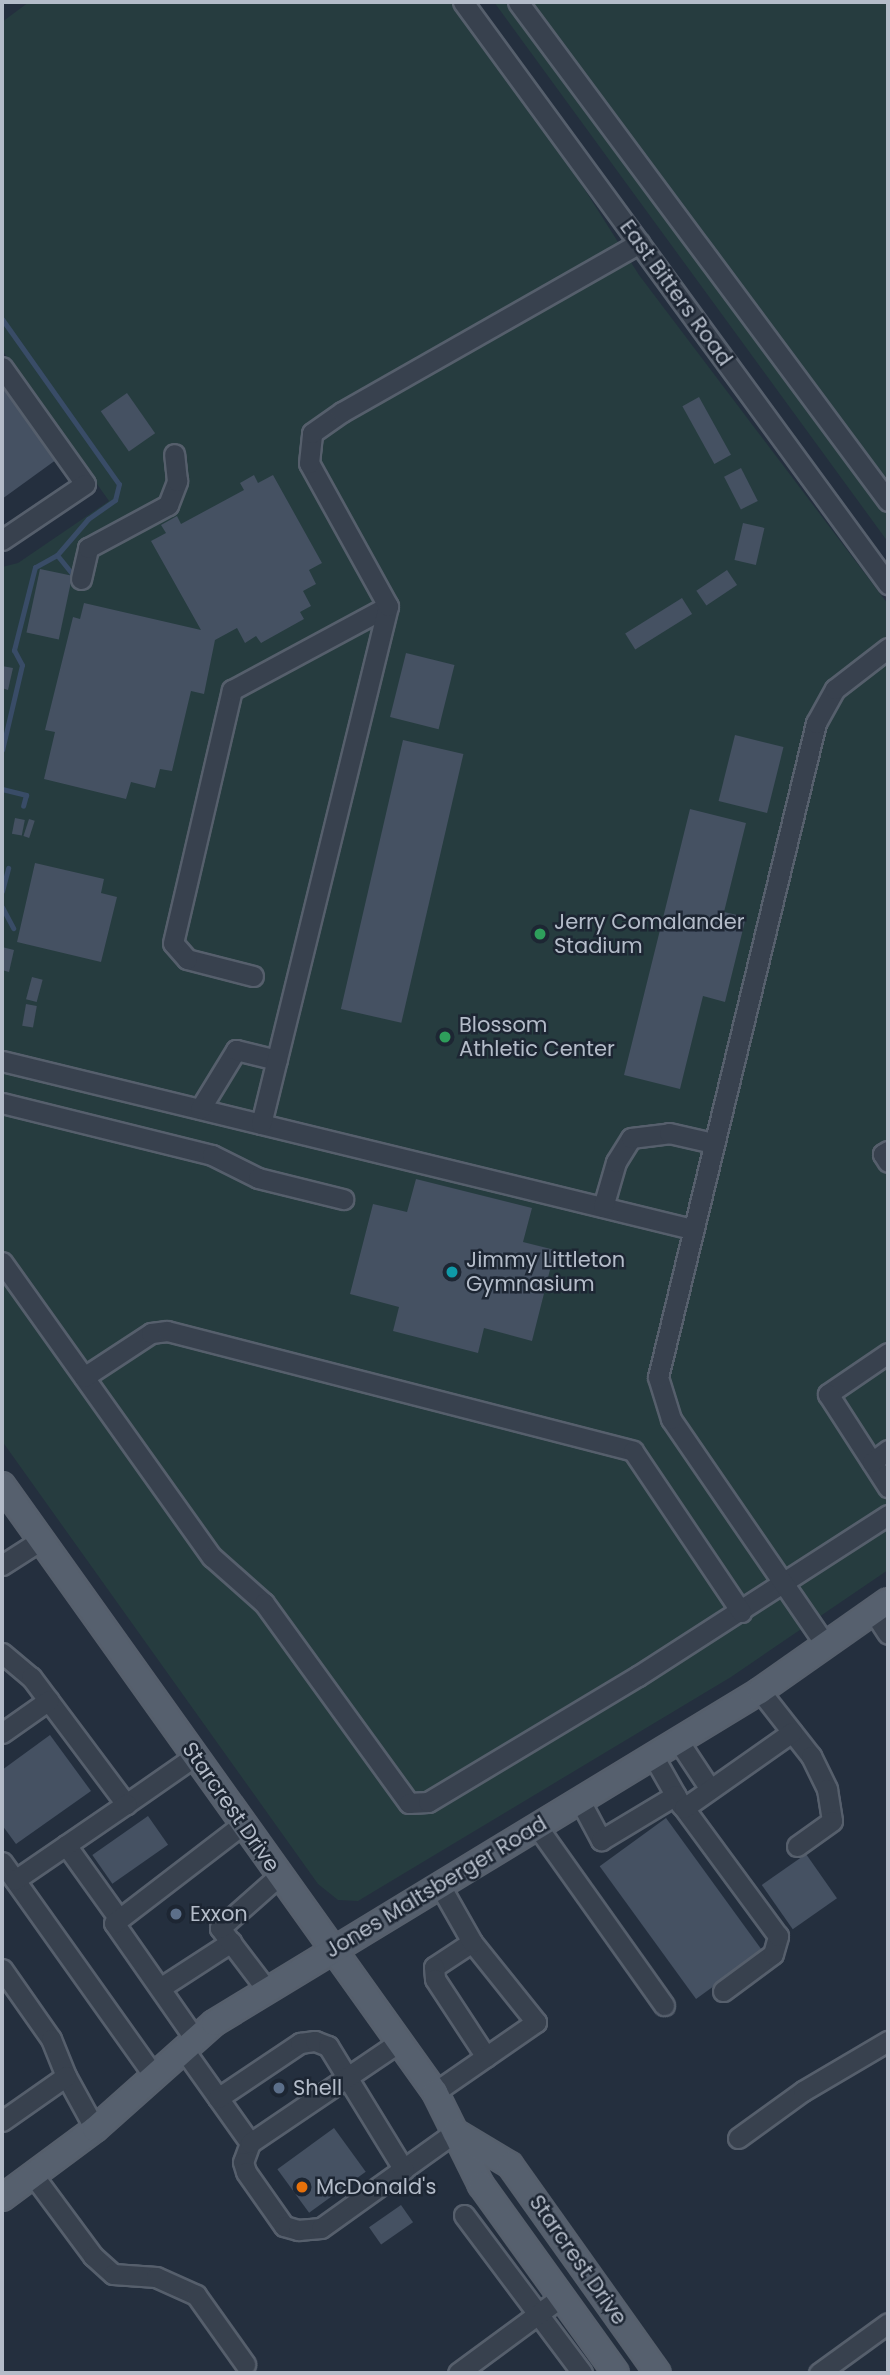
<!DOCTYPE html>
<style>
body{margin:0}
#map{position:relative;width:890px;height:2375px;overflow:hidden;background:#242f3e;font-family:Poppins,sans-serif}
div>[style]{position:absolute}
.green>*{inset:0;background:#263c3f}
.stream>*{height:5px;margin:-2.5px;padding:0 2.5px;transform-origin:2.5px;border-radius:2.5px;background:#394c67}
.building>*{inset:0;background:#455162;transform-origin:0 0}
.roads{filter:drop-shadow(2px 0 #565f6c) drop-shadow(-2px 0 #565f6c) drop-shadow(0 2px #565f6c) drop-shadow(0 -2px #565f6c)}
.minor>*{height:19px;margin:-9.5px;padding:0 9.5px;transform-origin:9.5px;border-radius:9.5px;background:#38414e}
.major>*{height:24px;margin:-12px;padding:0 12px;transform-origin:12px;border-radius:12px;background:#56606e}
.dots>*{width:19px;height:19px;translate:-50% -50%;box-sizing:border-box;border:4px solid #1d2633;border-radius:50%}
span{translate:-50% -50%;white-space:nowrap;text-align:center;line-height:1.15;-webkit-text-stroke:5px #1d2633;paint-order:stroke}
.street-label{font-size:21px;color:#b4bcc9}
.poi-label{font-size:21px;color:#b4bcc9}
.left{translate:0 -50%;text-align:left}
.frame{position:absolute;inset:0;border:4px solid #b4bcc9;pointer-events:none}
</style>
<div id="map">
<div class="green">
<div style="clip-path:polygon(29px 2px,451px 2px,559px 149px,639px 275px,888px 604px,888px 1570px,731px 1677px,358px 1901px,338px 1900px,318px 1884px,2px 1441px,2px 567px,18px 563px,109px 501px,2px 350px,2px 22px)"></div>
<div style="clip-path:polygon(494px 2px,888px 2px,888px 542px)"></div>
</div>
<div class="stream">
<div style="left:2px;top:319px;width:202px;rotate:54.7deg"></div>
<div style="left:119px;top:484px;width:16px;rotate:104deg"></div>
<div style="left:115px;top:500px;width:33px;rotate:145deg"></div>
<div style="left:88px;top:519px;width:48px;rotate:130.7deg"></div>
<div style="left:57px;top:555px;width:25px;rotate:151deg"></div>
<div style="left:35px;top:567px;width:86px;rotate:104.2deg"></div>
<div style="left:14px;top:650px;width:17px;rotate:62deg"></div>
<div style="left:22px;top:665px;width:87px;rotate:103.2deg"></div>
<div style="left:57px;top:555px;width:27px;rotate:51deg"></div>
<div style="left:2px;top:789px;width:25px;rotate:14deg"></div>
<div style="left:26px;top:795px;width:11px;rotate:105deg"></div>
<div style="left:2px;top:891px;width:24px;rotate:-75deg"></div>
<div style="left:2px;top:907px;width:24px;rotate:62deg"></div>
</div>
<div class="building">
<div style="clip-path:polygon(2px 378px,60px 457px,2px 499px)"></div>
<div style="left:127px;top:393px;width:49px;height:32px;rotate:55deg"></div>
<div style="left:699px;top:397px;width:66px;height:19px;rotate:61deg"></div>
<div style="left:741px;top:468px;width:37px;height:19px;rotate:63deg"></div>
<div style="clip-path:polygon(254px 475px,258px 483px,273px 475px,322px 563px,309px 570px,316px 584px,303px 591px,311px 606px,300px 612px,304px 619px,261px 643px,256px 636px,245px 643px,237px 628px,215px 640px,204px 694px,191px 691px,172px 771px,160px 769px,155px 788px,131px 782px,126px 799px,44px 779px,55px 732px,45px 730px,73px 617px,80px 619px,84px 603px,201px 630px,151px 541px,166px 533px,161px 525px,177px 516px,181px 524px,244px 490px,240px 483px)"></div>
<div style="left:743px;top:523px;width:22px;height:38px;rotate:13deg"></div>
<div style="left:40px;top:569px;width:33px;height:65px;rotate:12deg"></div>
<div style="left:727px;top:570px;width:18px;height:37px;rotate:56deg"></div>
<div style="left:682px;top:598px;width:19px;height:67px;rotate:58deg"></div>
<div style="left:406px;top:653px;width:50px;height:66px;rotate:14deg"></div>
<div style="clip-path:polygon(2px 666px,13px 668px,8px 690px,2px 688px)"></div>
<div style="left:735px;top:735px;width:50px;height:68px;rotate:14deg"></div>
<div style="left:403px;top:740px;width:62px;height:276px;rotate:13deg"></div>
<div style="clip-path:polygon(690px 809px,746px 823px,724px 912px,746px 917px,725px 1002px,703px 996px,680px 1089px,624px 1075px)"></div>
<div style="left:15px;top:818px;width:10px;height:16px;rotate:11deg"></div>
<div style="left:29px;top:819px;width:6px;height:18px;rotate:18deg"></div>
<div style="clip-path:polygon(35px 863px,104px 879px,101px 893px,117px 897px,101px 962px,17px 942px)"></div>
<div style="clip-path:polygon(2px 947px,14px 950px,9px 972px,2px 970px)"></div>
<div style="left:32px;top:977px;width:11px;height:23px;rotate:15deg"></div>
<div style="left:26px;top:1004px;width:11px;height:22px;rotate:10deg"></div>
<div style="clip-path:polygon(416px 1179px,532px 1208px,523px 1242px,555px 1250px,532px 1341px,484px 1328px,478px 1353px,393px 1331px,399px 1307px,350px 1294px,373px 1204px,407px 1212px)"></div>
<div style="clip-path:polygon(50px 1735px,91px 1791px,16px 1844px,2px 1825px,2px 1770px)"></div>
<div style="left:148px;top:1816px;width:35px;height:68px;rotate:55deg"></div>
<div style="left:666px;top:1818px;width:164px;height:82px;rotate:54deg"></div>
<div style="left:806px;top:1854px;width:54px;height:54px;rotate:55deg"></div>
<div style="left:334px;top:2128px;width:54px;height:70px;rotate:54deg"></div>
<div style="left:401px;top:2205px;width:21px;height:39px;rotate:55deg"></div>
</div>
<div class="roads">
<div class="minor">
<div style="left:463px;top:2px;width:721px;rotate:53.86deg"></div>
<div style="left:518px;top:2px;width:621px;rotate:53.44deg"></div>
<div style="left:2px;top:367px;width:143px;rotate:54.6deg"></div>
<div style="left:85px;top:484px;width:100px;rotate:146deg"></div>
<div style="left:81px;top:579px;width:32px;rotate:-77deg"></div>
<div style="left:88px;top:548px;width:91px;rotate:-28.3deg"></div>
<div style="left:168px;top:505px;width:26px;rotate:-69deg"></div>
<div style="left:177px;top:481px;width:27px;rotate:-96deg"></div>
<div style="left:253px;top:976px;width:68px;rotate:-165.6deg"></div>
<div style="left:187px;top:959px;width:21px;rotate:-131deg"></div>
<div style="left:173px;top:943px;width:260px;rotate:-76.9deg"></div>
<div style="left:232px;top:690px;width:177px;rotate:-28.3deg"></div>
<div style="left:2px;top:1061px;width:710px;rotate:13.68deg"></div>
<div style="left:2px;top:1103px;width:216px;rotate:13.9deg"></div>
<div style="left:212px;top:1155px;width:51px;rotate:26.6deg"></div>
<div style="left:258px;top:1178px;width:88px;rotate:13.9deg"></div>
<div style="left:200px;top:1109px;width:69px;rotate:-58.6deg"></div>
<div style="left:236px;top:1050px;width:42px;rotate:13.7deg"></div>
<div style="left:261px;top:1124px;width:533px;rotate:-76.22deg"></div>
<div style="left:388px;top:606px;width:163px;rotate:-118.9deg"></div>
<div style="left:309px;top:463px;width:30px;rotate:-84deg"></div>
<div style="left:312px;top:433px;width:37px;rotate:-35deg"></div>
<div style="left:342px;top:412px;width:342px;rotate:-29.6deg"></div>
<div style="left:888px;top:1151px;width:6px;rotate:149deg"></div>
<div style="left:883px;top:1154px;width:9px;rotate:58deg"></div>
<div style="left:603px;top:1207px;width:47px;rotate:-73.9deg"></div>
<div style="left:616px;top:1162px;width:28px;rotate:-58deg"></div>
<div style="left:631px;top:1138px;width:38px;rotate:-7deg"></div>
<div style="left:669px;top:1133px;width:45px;rotate:12.8deg"></div>
<div style="left:2px;top:1262px;width:362px;rotate:54.6deg"></div>
<div style="left:212px;top:1557px;width:69px;rotate:41.5deg"></div>
<div style="left:264px;top:1603px;width:247px;rotate:54.1deg"></div>
<div style="left:409px;top:1803px;width:19px;rotate:-3deg"></div>
<div style="left:428px;top:1802px;width:245px;rotate:-31deg"></div>
<div style="left:638px;top:1676px;width:297px;rotate:-32.8deg"></div>
<div style="left:888px;top:1353px;width:73px;rotate:145.7deg"></div>
<div style="left:828px;top:1394px;width:111px;rotate:57.2deg"></div>
<div style="left:84px;top:1377px;width:80px;rotate:-33.3deg"></div>
<div style="left:151px;top:1333px;width:16px;rotate:-7deg"></div>
<div style="left:167px;top:1331px;width:481px;rotate:14.4deg"></div>
<div style="left:633px;top:1451px;width:194px;rotate:56.1deg"></div>
<div style="left:872px;top:1462px;width:20px;rotate:-37deg"></div>
<div style="left:2px;top:1565px;width:46px;rotate:-32.7deg"></div>
<div style="left:873px;top:1611px;width:27px;rotate:57deg"></div>
<div style="left:825px;top:1644px;width:273px;rotate:-124.4deg"></div>
<div style="left:671px;top:1419px;width:44px;rotate:-107.2deg"></div>
<div style="left:658px;top:1377px;width:673px;rotate:-76.42deg"></div>
<div style="left:816px;top:723px;width:39px;rotate:-61deg"></div>
<div style="left:835px;top:689px;width:67px;rotate:-37.7deg"></div>
<div style="left:2px;top:1653px;width:38px;rotate:40deg"></div>
<div style="left:31px;top:1677px;width:159px;rotate:53.2deg"></div>
<div style="left:126px;top:1804px;width:84px;rotate:-34.8deg"></div>
<div style="left:760px;top:1691px;width:83px;rotate:51.9deg"></div>
<div style="left:811px;top:1756px;width:37px;rotate:64deg"></div>
<div style="left:827px;top:1789px;width:32px;rotate:81deg"></div>
<div style="left:832px;top:1821px;width:43px;rotate:144.5deg"></div>
<div style="left:2px;top:1733px;width:57px;rotate:-35.1deg"></div>
<div style="left:677px;top:1739px;width:60px;rotate:56.6deg"></div>
<div style="left:652px;top:1754px;width:59px;rotate:60.4deg"></div>
<div style="left:579px;top:1799px;width:47px;rotate:61.8deg"></div>
<div style="left:601px;top:1840px;width:87px;rotate:-31deg"></div>
<div style="left:536px;top:1825px;width:221px;rotate:54.6deg"></div>
<div style="left:66px;top:1845px;width:91px;rotate:54.4deg"></div>
<div style="left:2px;top:1862px;width:264px;rotate:54.6deg"></div>
<div style="left:15px;top:1880px;width:135px;rotate:-34.4deg"></div>
<div style="left:472px;top:1942px;width:45px;rotate:146.7deg"></div>
<div style="left:434px;top:1967px;width:12px;rotate:85deg"></div>
<div style="left:435px;top:1979px;width:93px;rotate:56.8deg"></div>
<div style="left:2px;top:1969px;width:85px;rotate:55deg"></div>
<div style="left:51px;top:2039px;width:40px;rotate:68deg"></div>
<div style="left:66px;top:2076px;width:60px;rotate:61.3deg"></div>
<div style="left:160px;top:1988px;width:85px;rotate:-32.9deg"></div>
<div style="left:267px;top:1990px;width:78px;rotate:-127.2deg"></div>
<div style="left:220px;top:1928px;width:80px;rotate:-41.5deg"></div>
<div style="left:723px;top:1991px;width:62px;rotate:-36.5deg"></div>
<div style="left:773px;top:1954px;width:19px;rotate:-74deg"></div>
<div style="left:778px;top:1936px;width:159px;rotate:-126.3deg"></div>
<div style="left:684px;top:1808px;width:132px;rotate:-35.1deg"></div>
<div style="left:195px;top:2039px;width:141px;rotate:-124.9deg"></div>
<div style="left:114px;top:1923px;width:163px;rotate:-37.5deg"></div>
<div style="left:184px;top:2050px;width:114px;rotate:54.6deg"></div>
<div style="left:250px;top:2143px;width:20px;rotate:110deg"></div>
<div style="left:243px;top:2162px;width:10px;rotate:73deg"></div>
<div style="left:246px;top:2172px;width:66px;rotate:54.9deg"></div>
<div style="left:284px;top:2226px;width:15px;rotate:16deg"></div>
<div style="left:298px;top:2230px;width:23px;rotate:-5deg"></div>
<div style="left:321px;top:2228px;width:165px;rotate:-35.6deg"></div>
<div style="left:435px;top:2092px;width:123px;rotate:-34.7deg"></div>
<div style="left:536px;top:2022px;width:102px;rotate:-128.7deg"></div>
<div style="left:472px;top:1942px;width:67px;rotate:-119.6deg"></div>
<div style="left:218px;top:2098px;width:99px;rotate:-33.9deg"></div>
<div style="left:300px;top:2043px;width:15px;rotate:-8deg"></div>
<div style="left:315px;top:2041px;width:14px;rotate:21deg"></div>
<div style="left:328px;top:2046px;width:145px;rotate:58.5deg"></div>
<div style="left:2px;top:2121px;width:78px;rotate:-35.1deg"></div>
<div style="left:738px;top:2138px;width:80px;rotate:-35.9deg"></div>
<div style="left:803px;top:2091px;width:99px;rotate:-30.5deg"></div>
<div style="left:250px;top:2143px;width:180px;rotate:-34.1deg"></div>
<div style="left:33px;top:2175px;width:101px;rotate:53.5deg"></div>
<div style="left:93px;top:2256px;width:27px;rotate:42deg"></div>
<div style="left:113px;top:2274px;width:43px;rotate:4deg"></div>
<div style="left:156px;top:2277px;width:44px;rotate:24.2deg"></div>
<div style="left:196px;top:2295px;width:85px;rotate:54.6deg"></div>
<div style="left:464px;top:2215px;width:197px;rotate:53.2deg"></div>
<div style="left:458px;top:2373px;width:128px;rotate:-36.4deg"></div>
<div style="left:819px;top:2373px;width:85px;rotate:-35.9deg"></div>
</div>
<div class="major">
<div style="left:2px;top:1485px;width:746px;rotate:54.5deg"></div>
<div style="left:435px;top:2092px;width:104px;rotate:63.7deg"></div>
<div style="left:481px;top:2185px;width:231px;rotate:54.3deg"></div>
<div style="left:455px;top:2132px;width:64px;rotate:31deg"></div>
<div style="left:510px;top:2165px;width:255px;rotate:54.6deg"></div>
<div style="left:2px;top:2198px;width:116px;rotate:-36.6deg"></div>
<div style="left:95px;top:2129px;width:159px;rotate:-41.7deg"></div>
<div style="left:214px;top:2023px;width:639px;rotate:-31.3deg"></div>
<div style="left:760px;top:1691px;width:156px;rotate:-35.1deg"></div>
</div>
</div>
<div class="dots">
<div style="left:540px;top:934px;background:#2e9e5b"></div>
<div style="left:445px;top:1037px;background:#2e9e5b"></div>
<div style="left:452px;top:1272px;background:#0f9aa8"></div>
<div style="left:176px;top:1914px;background:#5c6f8a"></div>
<div style="left:279px;top:2088px;background:#5c6f8a"></div>
<div style="left:302px;top:2187px;background:#e8710a"></div>
</div>
<div class="street-label">
<span style="left:676px;top:293px;rotate:54deg">East Bitters Road</span>
<span style="left:231px;top:1807px;rotate:55deg">Starcrest Drive</span>
<span style="left:436px;top:1887px;rotate:-31deg">Jones Maltsberger Road</span>
<span style="left:578px;top:2260px;rotate:55deg">Starcrest Drive</span>
</div>
<div class="poi-label">
<span class="left" style="left:554px;top:934px">Jerry Comalander<br>Stadium</span>
<span class="left" style="left:459px;top:1037px">Blossom<br>Athletic Center</span>
<span class="left" style="left:466px;top:1272px">Jimmy Littleton<br>Gymnasium</span>
<span class="left" style="left:190px;top:1914px">Exxon</span>
<span class="left" style="left:293px;top:2088px">Shell</span>
<span class="left" style="left:316px;top:2187px">McDonald's</span>
</div>
<div class="frame"></div>
</div>
